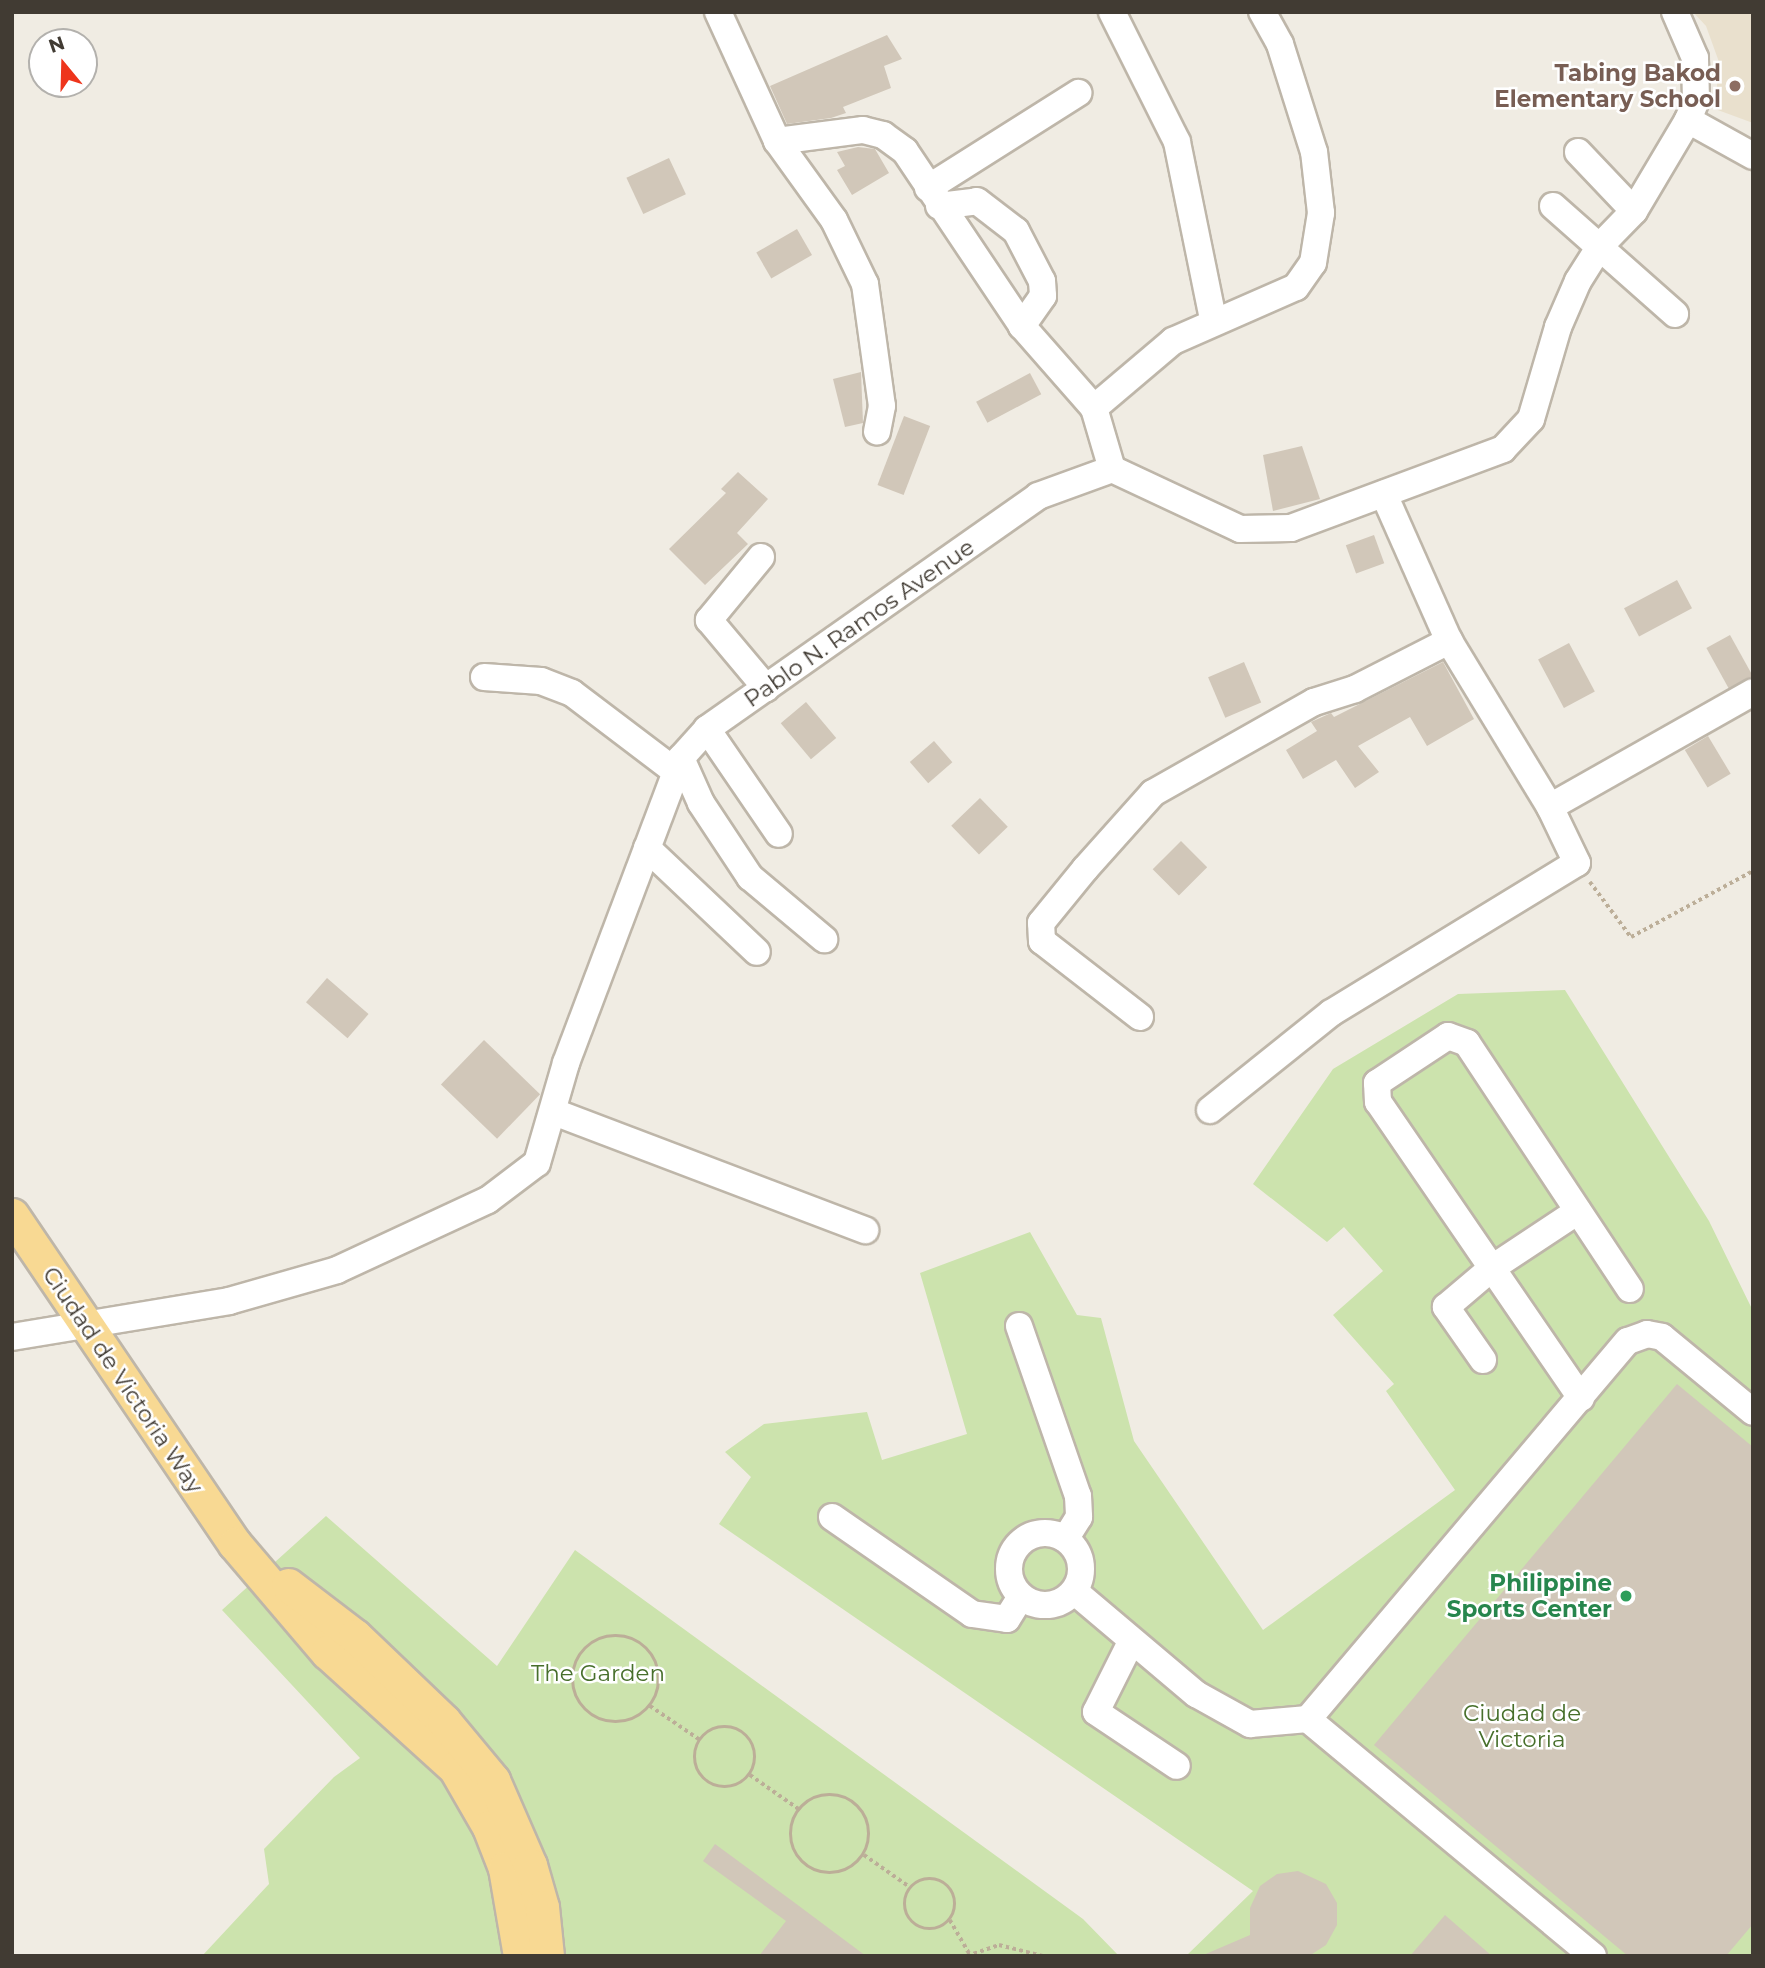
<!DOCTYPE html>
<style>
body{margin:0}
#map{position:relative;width:1765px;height:1968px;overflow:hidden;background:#f0ece3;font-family:Montserrat,sans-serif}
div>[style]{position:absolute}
.education>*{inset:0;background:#e9e0cd}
.green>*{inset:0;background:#cce3ad}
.building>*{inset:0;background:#d1c7b9;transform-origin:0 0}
.path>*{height:3.5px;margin-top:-1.75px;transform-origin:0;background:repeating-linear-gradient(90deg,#bcae98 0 3.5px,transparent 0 7px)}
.path>.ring{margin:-1.75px;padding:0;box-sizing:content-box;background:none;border:3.5px solid #bcae98;border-radius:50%}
.roads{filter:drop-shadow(2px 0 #beb6a9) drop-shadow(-2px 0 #beb6a9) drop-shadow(0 2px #beb6a9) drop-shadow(0 -2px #beb6a9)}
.minor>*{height:26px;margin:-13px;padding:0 13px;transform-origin:13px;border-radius:13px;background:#fff}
.minor>.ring{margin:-13px;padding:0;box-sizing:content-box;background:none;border:26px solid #fff;border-radius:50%}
.major>*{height:33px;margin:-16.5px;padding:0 16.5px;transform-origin:16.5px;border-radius:16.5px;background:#f8d993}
.dots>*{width:19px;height:19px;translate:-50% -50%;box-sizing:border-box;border:4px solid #fff;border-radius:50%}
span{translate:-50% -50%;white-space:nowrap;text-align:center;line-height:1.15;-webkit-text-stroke:5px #fff;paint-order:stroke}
.education-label{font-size:23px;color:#785e54;font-weight:700}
.right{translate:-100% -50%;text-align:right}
.street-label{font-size:23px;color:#413b33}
.leisure-label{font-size:23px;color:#27864d;font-weight:700}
.park-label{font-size:23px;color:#476f2b}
.frame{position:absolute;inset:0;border:14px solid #413b33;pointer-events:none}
.north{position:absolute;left:28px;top:28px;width:70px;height:70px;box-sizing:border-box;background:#fff;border:2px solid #b3b1ad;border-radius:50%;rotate:341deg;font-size:19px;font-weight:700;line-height:28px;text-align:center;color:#413b33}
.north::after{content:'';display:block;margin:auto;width:24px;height:32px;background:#ee351c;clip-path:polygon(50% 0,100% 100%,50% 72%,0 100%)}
</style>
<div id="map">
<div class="education">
<div style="clip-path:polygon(1693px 12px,1753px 12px,1753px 123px,1715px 109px,1719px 62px,1706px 26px)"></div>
</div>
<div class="green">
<div style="clip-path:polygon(1565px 990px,1709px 1221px,1753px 1311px,1753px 1956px,1186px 1956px,1253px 1891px,719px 1524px,751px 1477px,725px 1452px,764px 1424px,867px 1412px,882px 1460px,967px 1434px,920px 1273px,1030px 1232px,1077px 1315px,1101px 1318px,1134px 1441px,1263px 1630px,1455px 1490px,1386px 1391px,1394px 1384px,1333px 1315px,1383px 1271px,1344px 1227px,1327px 1242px,1253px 1184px,1333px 1069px,1458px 994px)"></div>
<div style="clip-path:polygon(326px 1516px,497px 1666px,575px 1550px,1083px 1919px,1119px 1956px,202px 1956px,269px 1884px,264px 1849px,334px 1777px,360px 1758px,222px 1610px)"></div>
</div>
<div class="building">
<div style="clip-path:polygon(887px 35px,902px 59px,884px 66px,891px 88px,843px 107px,846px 113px,831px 118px,787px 124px,770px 86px)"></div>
<div style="clip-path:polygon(858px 147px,875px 149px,889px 173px,852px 195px,837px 170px,845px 166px,837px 152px)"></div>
<div style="left:669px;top:158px;width:40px;height:47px;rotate:65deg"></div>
<div style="left:797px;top:229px;width:30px;height:47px;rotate:60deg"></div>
<div style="clip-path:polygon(861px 372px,863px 423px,845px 427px,833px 379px)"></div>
<div style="left:1030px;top:373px;width:24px;height:61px;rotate:62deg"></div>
<div style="left:904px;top:416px;width:28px;height:74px;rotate:21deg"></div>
<div style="clip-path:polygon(1302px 446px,1320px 499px,1273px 511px,1263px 455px)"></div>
<div style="clip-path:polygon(738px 472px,768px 499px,737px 533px,748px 544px,705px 585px,669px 549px,726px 493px,721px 489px)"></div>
<div style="left:1374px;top:535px;width:30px;height:30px;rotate:70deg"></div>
<div style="left:1677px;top:580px;width:32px;height:60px;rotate:62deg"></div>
<div style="left:1730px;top:635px;width:47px;height:27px;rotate:61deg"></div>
<div style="left:1569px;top:643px;width:55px;height:35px;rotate:62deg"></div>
<div style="left:1244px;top:662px;width:44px;height:39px;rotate:67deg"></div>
<div style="clip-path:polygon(1443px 662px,1474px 719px,1427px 746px,1410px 717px,1358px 746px,1379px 772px,1355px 788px,1336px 760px,1303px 779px,1286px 750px,1317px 731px,1311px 722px,1331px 713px,1334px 717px)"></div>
<div style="left:806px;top:702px;width:47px;height:33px;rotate:50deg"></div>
<div style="left:1708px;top:736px;width:44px;height:27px;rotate:59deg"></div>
<div style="left:934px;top:741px;width:28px;height:32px;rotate:49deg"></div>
<div style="left:980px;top:798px;width:40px;height:40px;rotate:46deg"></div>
<div style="left:1181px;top:841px;width:37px;height:40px;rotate:45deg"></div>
<div style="left:327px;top:978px;width:55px;height:32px;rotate:41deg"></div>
<div style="left:484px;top:1040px;width:78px;height:62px;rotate:44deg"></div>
<div style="clip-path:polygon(1677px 1384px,1753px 1447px,1753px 1924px,1726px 1956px,1628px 1956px,1374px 1745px)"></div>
<div style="clip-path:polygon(715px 1844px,791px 1900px,866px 1956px,759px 1956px,786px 1921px,703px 1861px)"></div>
<div style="clip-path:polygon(1298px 1871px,1326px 1884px,1337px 1903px,1337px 1925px,1326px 1945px,1309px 1956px,1201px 1956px,1250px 1935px,1250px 1908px,1260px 1886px,1277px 1874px)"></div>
<div style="clip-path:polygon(1445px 1915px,1492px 1956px,1410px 1956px)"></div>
</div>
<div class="path">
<div style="left:1590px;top:882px;width:69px;rotate:53.3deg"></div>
<div style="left:1631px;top:937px;width:139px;rotate:-28.4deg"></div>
<div class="ring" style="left:573px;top:1636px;width:82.5px;height:82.5px"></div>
<div style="left:650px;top:1706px;width:60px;rotate:34.2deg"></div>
<div class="ring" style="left:695px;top:1727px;width:56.5px;height:56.5px"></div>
<div style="left:750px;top:1775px;width:61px;rotate:35deg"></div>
<div class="ring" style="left:791px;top:1795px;width:74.5px;height:74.5px"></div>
<div style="left:864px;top:1855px;width:57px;rotate:35.1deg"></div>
<div class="ring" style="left:905px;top:1879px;width:46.5px;height:46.5px"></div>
<div style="left:950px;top:1920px;width:39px;rotate:60deg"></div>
<div style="left:967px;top:1956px;width:34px;rotate:-19deg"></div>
<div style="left:999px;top:1945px;width:45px;rotate:14deg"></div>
</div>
<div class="roads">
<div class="minor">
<div style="left:718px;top:12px;width:142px;rotate:65.4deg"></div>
<div style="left:777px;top:141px;width:97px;rotate:54.2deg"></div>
<div style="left:834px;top:220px;width:71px;rotate:64.2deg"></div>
<div style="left:865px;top:284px;width:123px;rotate:82.1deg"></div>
<div style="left:882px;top:406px;width:26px;rotate:101deg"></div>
<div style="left:1112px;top:12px;width:145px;rotate:63.4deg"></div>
<div style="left:1177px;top:142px;width:181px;rotate:78.5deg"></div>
<div style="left:1688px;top:120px;width:74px;rotate:29deg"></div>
<div style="left:777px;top:141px;width:87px;rotate:-7.3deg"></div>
<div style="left:863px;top:130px;width:21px;rotate:14deg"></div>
<div style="left:883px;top:135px;width:27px;rotate:36deg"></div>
<div style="left:905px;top:151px;width:211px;rotate:56.2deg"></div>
<div style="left:1022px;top:326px;width:109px;rotate:48.7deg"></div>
<div style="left:1094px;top:408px;width:64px;rotate:73.6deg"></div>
<div style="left:1578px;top:152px;width:81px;rotate:46.5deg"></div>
<div style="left:928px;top:188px;width:178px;rotate:-32.3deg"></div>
<div style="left:939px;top:206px;width:38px;rotate:-7deg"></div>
<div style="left:977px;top:201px;width:49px;rotate:37.6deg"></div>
<div style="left:1016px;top:231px;width:56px;rotate:62.5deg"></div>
<div style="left:1042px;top:281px;width:15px;rotate:86deg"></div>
<div style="left:1043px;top:296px;width:37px;rotate:125deg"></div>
<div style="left:1553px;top:206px;width:163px;rotate:41.5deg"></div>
<div style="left:1094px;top:408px;width:104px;rotate:-40.3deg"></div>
<div style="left:1173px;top:341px;width:134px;rotate:-23.7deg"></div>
<div style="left:1296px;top:287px;width:29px;rotate:-55deg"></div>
<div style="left:1313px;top:263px;width:51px;rotate:-80.9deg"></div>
<div style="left:1321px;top:213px;width:61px;rotate:-96.5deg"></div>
<div style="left:1314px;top:152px;width:113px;rotate:-107.5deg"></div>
<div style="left:1280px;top:44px;width:37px;rotate:-119deg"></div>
<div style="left:761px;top:557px;width:82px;rotate:129.5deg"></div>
<div style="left:709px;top:620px;width:89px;rotate:50deg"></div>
<div style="left:484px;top:677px;width:57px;rotate:4deg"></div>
<div style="left:541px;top:681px;width:33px;rotate:21deg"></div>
<div style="left:572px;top:693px;width:131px;rotate:37.2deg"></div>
<div style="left:707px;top:729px;width:127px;rotate:55.6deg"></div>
<div style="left:681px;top:758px;width:49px;rotate:66deg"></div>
<div style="left:701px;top:803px;width:89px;rotate:56.5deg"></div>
<div style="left:750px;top:877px;width:97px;rotate:40deg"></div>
<div style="left:1550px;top:807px;width:233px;rotate:-29.5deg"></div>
<div style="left:647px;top:848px;width:151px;rotate:43.4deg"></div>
<div style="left:1140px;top:1017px;width:124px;rotate:-142.2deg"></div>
<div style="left:1042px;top:941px;width:18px;rotate:-93deg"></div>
<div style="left:1041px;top:923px;width:70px;rotate:-50.8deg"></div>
<div style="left:1085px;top:869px;width:102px;rotate:-48.2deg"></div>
<div style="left:1153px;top:793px;width:185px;rotate:-29.5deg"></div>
<div style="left:1314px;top:702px;width:43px;rotate:-17.6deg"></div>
<div style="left:1355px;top:689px;width:106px;rotate:-27.1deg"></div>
<div style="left:1210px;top:1110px;width:155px;rotate:-38.7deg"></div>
<div style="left:1331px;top:1013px;width:288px;rotate:-31.4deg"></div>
<div style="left:1577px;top:863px;width:62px;rotate:-115.7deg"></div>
<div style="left:1550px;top:807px;width:194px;rotate:-121.3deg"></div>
<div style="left:1449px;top:641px;width:161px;rotate:-113.9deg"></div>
<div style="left:554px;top:1112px;width:333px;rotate:20.8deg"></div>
<div style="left:1019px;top:1326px;width:180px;rotate:70.9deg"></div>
<div style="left:1078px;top:1496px;width:21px;rotate:87deg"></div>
<div style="left:1079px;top:1517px;width:26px;rotate:122deg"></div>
<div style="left:12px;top:1337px;width:220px;rotate:-9.4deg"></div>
<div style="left:229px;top:1301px;width:112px;rotate:-16deg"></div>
<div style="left:337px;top:1270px;width:166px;rotate:-24.9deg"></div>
<div style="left:488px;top:1200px;width:61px;rotate:-37.1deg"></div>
<div style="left:537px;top:1163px;width:104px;rotate:-73.8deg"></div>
<div style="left:566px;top:1063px;width:326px;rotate:-69.3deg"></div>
<div style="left:681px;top:758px;width:39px;rotate:-48deg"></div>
<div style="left:707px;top:729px;width:405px;rotate:-35.1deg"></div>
<div style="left:1038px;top:496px;width:79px;rotate:-20deg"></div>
<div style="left:1112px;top:469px;width:141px;rotate:25.1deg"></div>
<div style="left:1240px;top:529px;width:51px;rotate:-1.1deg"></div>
<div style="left:1291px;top:528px;width:226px;rotate:-20.4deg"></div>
<div style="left:1503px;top:449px;width:41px;rotate:-47deg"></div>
<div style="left:1531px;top:419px;width:96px;rotate:-73.6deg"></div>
<div style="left:1558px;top:327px;width:50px;rotate:-66.5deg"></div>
<div style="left:1578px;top:281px;width:41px;rotate:-57.8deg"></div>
<div style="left:1600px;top:246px;width:49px;rotate:-45.8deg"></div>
<div style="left:1634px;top:211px;width:106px;rotate:-59.3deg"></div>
<div style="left:1688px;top:120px;width:22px;rotate:-68deg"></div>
<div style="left:1696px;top:100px;width:42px;rotate:-91.4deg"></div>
<div style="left:1695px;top:58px;width:50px;rotate:-113.5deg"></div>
<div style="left:1483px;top:1360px;width:65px;rotate:-124.9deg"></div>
<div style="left:1446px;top:1307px;width:60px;rotate:-40.3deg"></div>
<div style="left:1492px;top:1268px;width:103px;rotate:-33.5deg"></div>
<div style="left:1581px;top:1398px;width:359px;rotate:-124.4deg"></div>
<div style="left:1378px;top:1102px;width:19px;rotate:-93deg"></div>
<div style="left:1377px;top:1083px;width:85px;rotate:-33.5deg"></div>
<div style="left:1448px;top:1036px;width:20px;rotate:20deg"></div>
<div style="left:1467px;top:1043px;width:295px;rotate:56.5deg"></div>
<div style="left:832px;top:1517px;width:170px;rotate:34.7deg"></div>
<div style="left:972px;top:1614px;width:35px;rotate:8deg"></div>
<div style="left:1007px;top:1619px;width:26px;rotate:-58deg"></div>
<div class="ring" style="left:1009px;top:1533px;width:46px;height:46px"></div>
<div style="left:1074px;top:1591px;width:160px;rotate:40.2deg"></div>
<div style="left:1196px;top:1694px;width:62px;rotate:29.1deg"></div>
<div style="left:1250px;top:1724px;width:58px;rotate:-4.9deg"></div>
<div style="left:1131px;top:1642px;width:78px;rotate:116.6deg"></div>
<div style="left:1096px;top:1712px;width:97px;rotate:33.7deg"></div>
<div style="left:1593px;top:1956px;width:371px;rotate:-140.3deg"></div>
<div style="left:1308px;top:1719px;width:495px;rotate:-49.8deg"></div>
<div style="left:1628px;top:1341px;width:20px;rotate:-20deg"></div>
<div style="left:1647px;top:1334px;width:15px;rotate:11deg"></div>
<div style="left:1662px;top:1337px;width:118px;rotate:39.5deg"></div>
</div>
<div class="major">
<div style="left:12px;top:1215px;width:397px;rotate:55.9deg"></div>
<div style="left:235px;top:1544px;width:142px;rotate:49.6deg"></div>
<div style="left:327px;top:1652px;width:173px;rotate:42.2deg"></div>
<div style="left:455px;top:1768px;width:68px;rotate:60deg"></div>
<div style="left:489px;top:1827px;width:44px;rotate:68.7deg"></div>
<div style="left:505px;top:1868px;width:89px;rotate:80.3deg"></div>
<div style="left:288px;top:1585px;width:84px;rotate:37.3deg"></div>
<div style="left:355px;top:1636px;width:123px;rotate:43.7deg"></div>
<div style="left:444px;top:1721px;width:77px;rotate:50.3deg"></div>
<div style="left:493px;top:1780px;width:93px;rotate:66.5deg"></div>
<div style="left:530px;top:1865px;width:44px;rotate:74.1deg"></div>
<div style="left:542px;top:1907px;width:49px;rotate:84.2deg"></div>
</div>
</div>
<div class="dots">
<div style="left:1735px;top:86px;background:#8d6e63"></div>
<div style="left:1626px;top:1596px;background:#2e9e5b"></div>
</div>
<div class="education-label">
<span class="right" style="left:1721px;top:86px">Tabing Bakod<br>Elementary School</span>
</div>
<div class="street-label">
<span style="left:859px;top:623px;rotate:-35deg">Pablo N. Ramos Avenue</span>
<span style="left:123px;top:1380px;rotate:56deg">Ciudad de Victoria Way</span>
</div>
<div class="leisure-label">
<span class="right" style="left:1612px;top:1596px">Philippine<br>Sports Center</span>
</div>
<div class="park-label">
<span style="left:598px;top:1673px">The Garden</span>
<span style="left:1522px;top:1726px">Ciudad de<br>Victoria</span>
</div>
<div class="frame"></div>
<div class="north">N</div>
</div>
